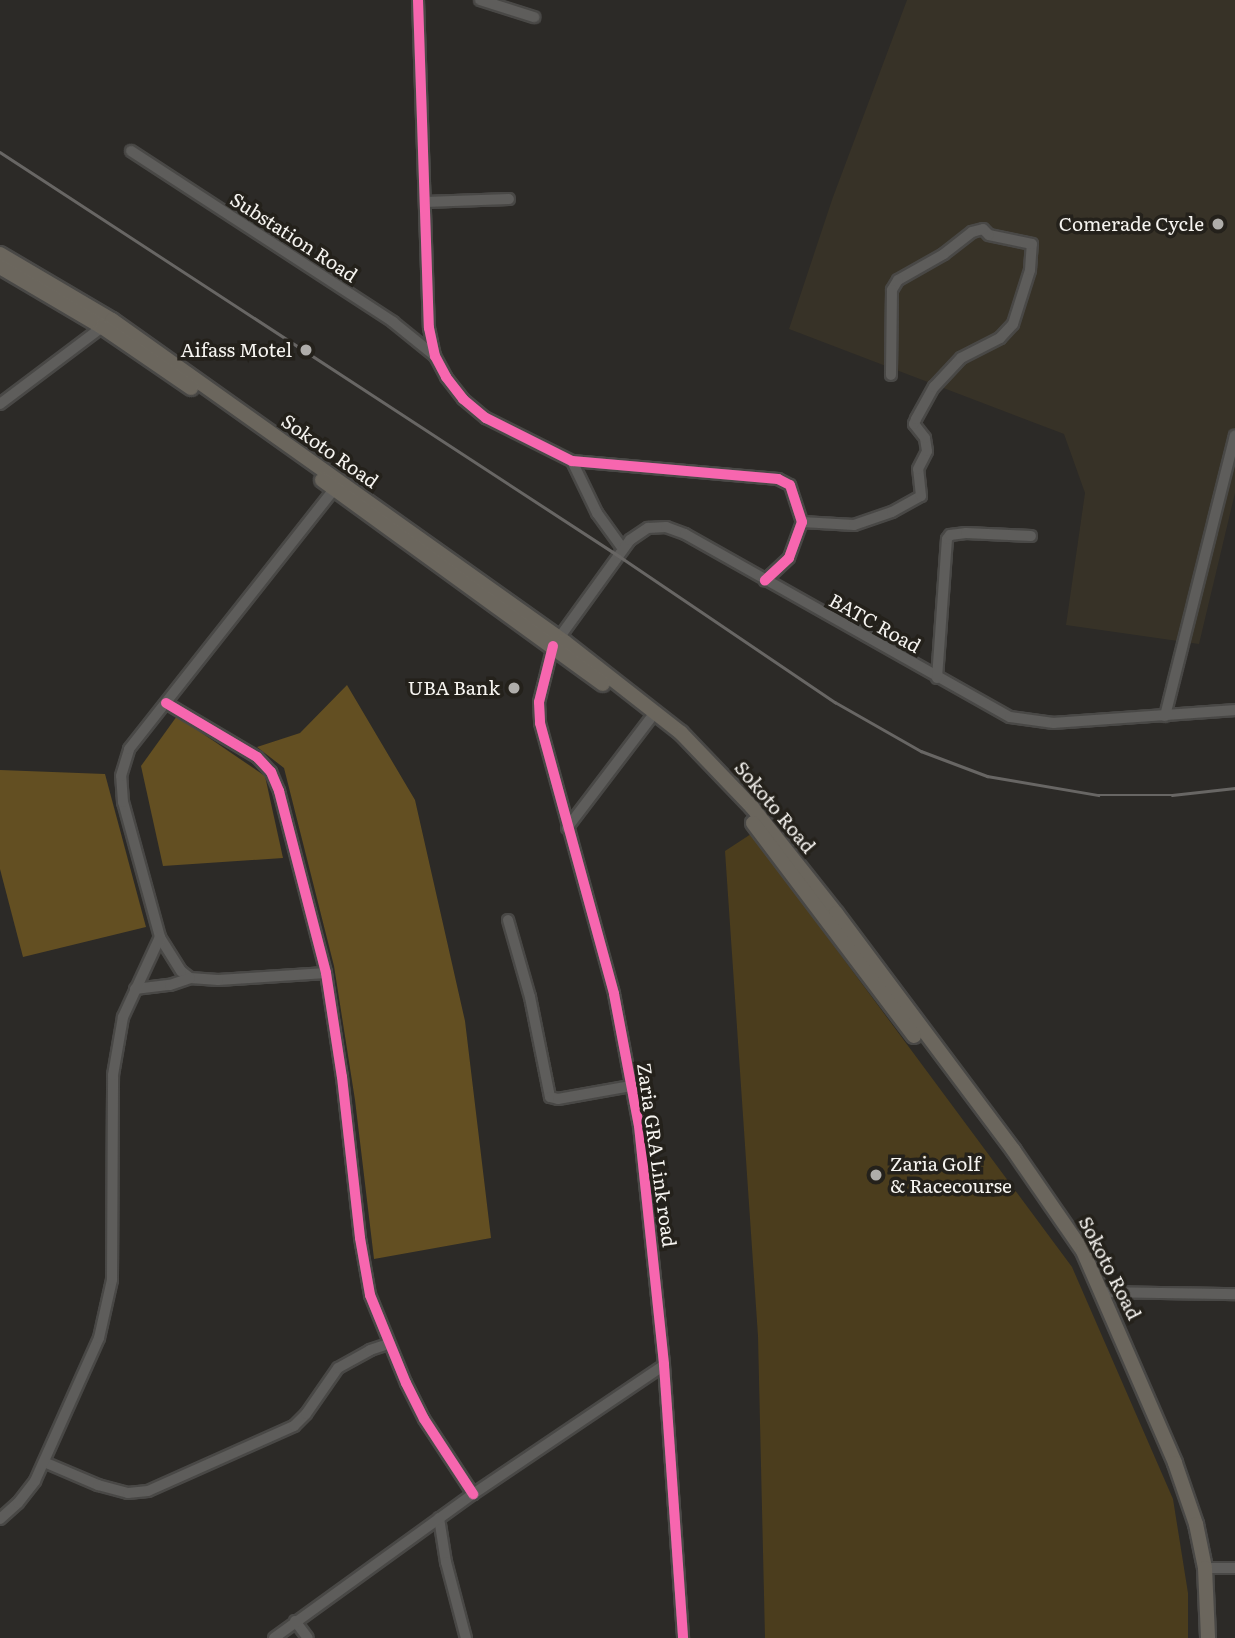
<!DOCTYPE html>
<style>
body{margin:0}
#map{position:relative;width:1235px;height:1638px;overflow:hidden;background:#2c2a27;font-family:Literata,serif}
div>[style]{position:absolute}
.built>*{inset:0;background:#373227}
.green>*{inset:0;background:#4b3d1d}
.forest>*{inset:0;background:#634f22}
.roads{filter:drop-shadow(2px 0 #494846) drop-shadow(-2px 0 #494846) drop-shadow(0 2px #494846) drop-shadow(0 -2px #494846)}
.minor>*{height:10px;margin:-5px;padding:0 5px;transform-origin:5px;border-radius:5px;background:#5e5d5b}
.major>*{height:14px;margin:-7px;padding:0 7px;transform-origin:7px;border-radius:7px;background:#6b665d}
.rail>*{height:2.5px;margin:-1.25px;padding:0 1.25px;transform-origin:1.25px;border-radius:1.25px;background:#686664}
.cycleway>*{height:10px;margin:-5px;padding:0 5px;transform-origin:5px;border-radius:5px;background:#f766af}
.dots>*{width:19px;height:19px;translate:-50% -50%;box-sizing:border-box;border:4px solid #24211b;border-radius:50%}
span{translate:-50% -50%;white-space:nowrap;text-align:center;line-height:1.15;-webkit-text-stroke:7px #24211b;paint-order:stroke}
.poi-label{font-size:19px;color:#f6f4f0}
.right{translate:-100% -50%;text-align:right}
.left{translate:0 -50%;text-align:left}
.street-label{font-size:19px;color:#f6f4f0}
</style>
<div id="map">
<div class="built">
<div style="clip-path:polygon(907px 0,1235px 0,1235px 493px,1199px 644px,1066px 625px,1085px 493px,1064px 434px,789px 329px,833px 197px)"></div>
</div>
<div class="green">
<div style="clip-path:polygon(751px 834px,1072px 1267px,1173px 1499px,1188px 1593px,1188px 1638px,765px 1638px,758px 1336px,725px 851px)"></div>
</div>
<div class="forest">
<div style="clip-path:polygon(347px 685px,415px 800px,465px 1021px,491px 1238px,374px 1259px,355px 1100px,334px 966px,284px 768px,257px 747px,300px 733px)"></div>
<div style="clip-path:polygon(177px 716px,265px 776px,283px 858px,163px 866px,141px 766px)"></div>
<div style="clip-path:polygon(0 770px,105px 774px,146px 927px,23px 957px,0 869px)"></div>
</div>
<div class="roads">
<div class="minor">
<div style="left:418px;top:0;width:328px;rotate:88.1deg"></div>
<div style="left:429px;top:328px;width:29px;rotate:78deg"></div>
<div style="left:435px;top:356px;width:24px;rotate:62deg"></div>
<div style="left:446px;top:377px;width:28px;rotate:52deg"></div>
<div style="left:463px;top:399px;width:30px;rotate:40deg"></div>
<div style="left:486px;top:418px;width:96px;rotate:26.6deg"></div>
<div style="left:572px;top:461px;width:207px;rotate:5deg"></div>
<div style="left:778px;top:479px;width:13px;rotate:27deg"></div>
<div style="left:790px;top:485px;width:39px;rotate:72deg"></div>
<div style="left:802px;top:522px;width:38px;rotate:110deg"></div>
<div style="left:789px;top:558px;width:33px;rotate:137deg"></div>
<div style="left:480px;top:0;width:57px;rotate:17.5deg"></div>
<div style="left:131px;top:151px;width:313px;rotate:33.1deg"></div>
<div style="left:393px;top:322px;width:54px;rotate:39deg"></div>
<div style="left:425px;top:202px;width:84px;rotate:-2deg"></div>
<div style="left:0;top:404px;width:128px;rotate:-37deg"></div>
<div style="left:572px;top:461px;width:58px;rotate:64.3deg"></div>
<div style="left:597px;top:513px;width:44px;rotate:54.2deg"></div>
<div style="left:802px;top:522px;width:52px;rotate:3.3deg"></div>
<div style="left:854px;top:525px;width:40px;rotate:-18.9deg"></div>
<div style="left:892px;top:512px;width:33px;rotate:-29deg"></div>
<div style="left:921px;top:496px;width:27px;rotate:-96deg"></div>
<div style="left:918px;top:469px;width:20px;rotate:-63deg"></div>
<div style="left:927px;top:451px;width:13px;rotate:-99deg"></div>
<div style="left:925px;top:438px;width:18px;rotate:-128deg"></div>
<div style="left:914px;top:424px;width:5px;rotate:-68deg"></div>
<div style="left:916px;top:419px;width:37px;rotate:-61deg"></div>
<div style="left:934px;top:387px;width:40px;rotate:-47deg"></div>
<div style="left:961px;top:358px;width:44px;rotate:-27.1deg"></div>
<div style="left:1000px;top:338px;width:19px;rotate:-47deg"></div>
<div style="left:1013px;top:324px;width:57px;rotate:-72.5deg"></div>
<div style="left:1030px;top:270px;width:26px;rotate:-86deg"></div>
<div style="left:1032px;top:244px;width:44px;rotate:-168.2deg"></div>
<div style="left:989px;top:235px;width:8px;rotate:-135deg"></div>
<div style="left:983px;top:229px;width:11px;rotate:165deg"></div>
<div style="left:972px;top:232px;width:36px;rotate:142deg"></div>
<div style="left:944px;top:254px;width:53px;rotate:150.5deg"></div>
<div style="left:898px;top:280px;width:12px;rotate:121deg"></div>
<div style="left:892px;top:290px;width:85px;rotate:90.7deg"></div>
<div style="left:559px;top:638px;width:121px;rotate:-54.1deg"></div>
<div style="left:630px;top:540px;width:22px;rotate:-34deg"></div>
<div style="left:648px;top:528px;width:18px;rotate:-3deg"></div>
<div style="left:666px;top:527px;width:20px;rotate:20deg"></div>
<div style="left:685px;top:534px;width:373px;rotate:29.4deg"></div>
<div style="left:1010px;top:717px;width:44px;rotate:7.8deg"></div>
<div style="left:1054px;top:723px;width:181px;rotate:-4.1deg"></div>
<div style="left:553px;top:646px;width:58px;rotate:104deg"></div>
<div style="left:539px;top:702px;width:21px;rotate:87deg"></div>
<div style="left:540px;top:723px;width:281px;rotate:74.7deg"></div>
<div style="left:614px;top:994px;width:134px;rotate:79.3deg"></div>
<div style="left:639px;top:1126px;width:240px;rotate:84deg"></div>
<div style="left:664px;top:1365px;width:274px;rotate:86deg"></div>
<div style="left:937px;top:678px;width:139px;rotate:-85.9deg"></div>
<div style="left:947px;top:539px;width:5px;rotate:-53deg"></div>
<div style="left:950px;top:535px;width:16px;rotate:-7deg"></div>
<div style="left:966px;top:533px;width:65px;rotate:2.6deg"></div>
<div style="left:166px;top:703px;width:106px;rotate:30.7deg"></div>
<div style="left:257px;top:757px;width:21px;rotate:47deg"></div>
<div style="left:271px;top:772px;width:21px;rotate:67deg"></div>
<div style="left:279px;top:791px;width:188px;rotate:75.5deg"></div>
<div style="left:326px;top:973px;width:105px;rotate:81.3deg"></div>
<div style="left:342px;top:1077px;width:162px;rotate:83.6deg"></div>
<div style="left:360px;top:1238px;width:58px;rotate:80deg"></div>
<div style="left:370px;top:1295px;width:95px;rotate:67.8deg"></div>
<div style="left:406px;top:1383px;width:40px;rotate:63.4deg"></div>
<div style="left:424px;top:1419px;width:90px;rotate:56.8deg"></div>
<div style="left:1165px;top:716px;width:289px;rotate:-76deg"></div>
<div style="left:567px;top:828px;width:137px;rotate:-52.7deg"></div>
<div style="left:508px;top:920px;width:80px;rotate:74.1deg"></div>
<div style="left:530px;top:997px;width:102px;rotate:78.7deg"></div>
<div style="left:550px;top:1097px;width:8px;rotate:14deg"></div>
<div style="left:558px;top:1099px;width:74px;rotate:-10.1deg"></div>
<div style="left:326px;top:973px;width:108px;rotate:176.3deg"></div>
<div style="left:218px;top:980px;width:28px;rotate:-176deg"></div>
<div style="left:190px;top:978px;width:11px;rotate:-142deg"></div>
<div style="left:181px;top:971px;width:40px;rotate:-122deg"></div>
<div style="left:160px;top:937px;width:140px;rotate:-105.3deg"></div>
<div style="left:123px;top:802px;width:26px;rotate:-94deg"></div>
<div style="left:121px;top:776px;width:28px;rotate:-73deg"></div>
<div style="left:129px;top:749px;width:333px;rotate:-51.7deg"></div>
<div style="left:135px;top:989px;width:35px;rotate:-7deg"></div>
<div style="left:170px;top:985px;width:21px;rotate:-19deg"></div>
<div style="left:1102px;top:1292px;width:133px;rotate:0.9deg"></div>
<div style="left:44px;top:1462px;width:59px;rotate:23.1deg"></div>
<div style="left:98px;top:1485px;width:31px;rotate:15deg"></div>
<div style="left:128px;top:1493px;width:20px;rotate:-6deg"></div>
<div style="left:148px;top:1491px;width:160px;rotate:-24deg"></div>
<div style="left:294px;top:1426px;width:17px;rotate:-45deg"></div>
<div style="left:306px;top:1414px;width:56px;rotate:-55.2deg"></div>
<div style="left:338px;top:1368px;width:37px;rotate:-29deg"></div>
<div style="left:370px;top:1350px;width:20px;rotate:-18deg"></div>
<div style="left:439px;top:1518px;width:45px;rotate:81deg"></div>
<div style="left:446px;top:1562px;width:79px;rotate:75.3deg"></div>
<div style="left:0;top:1519px;width:24px;rotate:-42deg"></div>
<div style="left:18px;top:1503px;width:28px;rotate:-52deg"></div>
<div style="left:35px;top:1481px;width:157px;rotate:-65.9deg"></div>
<div style="left:99px;top:1338px;width:59px;rotate:-77.4deg"></div>
<div style="left:112px;top:1280px;width:205px;rotate:-89.7deg"></div>
<div style="left:113px;top:1075px;width:59px;rotate:-80.2deg"></div>
<div style="left:123px;top:1017px;width:88px;rotate:-65.2deg"></div>
<div style="left:1205px;top:1568px;width:30px"></div>
<div style="left:295px;top:1621px;width:21px;rotate:53deg"></div>
<div style="left:274px;top:1638px;width:246px;rotate:-35.9deg"></div>
<div style="left:473px;top:1494px;width:230px;rotate:-34deg"></div>
</div>
<div class="major">
<div style="left:0;top:254px;width:130px;rotate:30.5deg"></div>
<div style="left:112px;top:320px;width:556px;rotate:35.41deg"></div>
<div style="left:565px;top:642px;width:147px;rotate:38.1deg"></div>
<div style="left:681px;top:733px;width:103px;rotate:46.2deg"></div>
<div style="left:752px;top:807px;width:135px;rotate:51.6deg"></div>
<div style="left:836px;top:913px;width:297px;rotate:53.2deg"></div>
<div style="left:1014px;top:1151px;width:121px;rotate:55.4deg"></div>
<div style="left:1083px;top:1251px;width:231px;rotate:66.5deg"></div>
<div style="left:1175px;top:1463px;width:65px;rotate:71deg"></div>
<div style="left:1196px;top:1524px;width:45px;rotate:78.4deg"></div>
<div style="left:1205px;top:1568px;width:70px;rotate:87.5deg"></div>
<div style="left:0;top:267px;width:118px;rotate:30.5deg"></div>
<div style="left:102px;top:327px;width:108px;rotate:34.4deg"></div>
<div style="left:322px;top:480px;width:347px;rotate:36deg"></div>
<div style="left:753px;top:823px;width:267px;rotate:52.9deg"></div>
</div>
</div>
<div class="rail">
<div style="left:0;top:152px;width:739px;rotate:33.13deg"></div>
<div style="left:619px;top:556px;width:261px;rotate:34.1deg"></div>
<div style="left:835px;top:702px;width:99px;rotate:29.7deg"></div>
<div style="left:921px;top:751px;width:71px;rotate:20.7deg"></div>
<div style="left:987px;top:776px;width:113px;rotate:9.7deg"></div>
<div style="left:1098px;top:795px;width:74px"></div>
<div style="left:1172px;top:795px;width:63px;rotate:-6.3deg"></div>
</div>
<div class="cycleway">
<div style="left:418px;top:0;width:328px;rotate:88.1deg"></div>
<div style="left:429px;top:328px;width:29px;rotate:78deg"></div>
<div style="left:435px;top:356px;width:24px;rotate:62deg"></div>
<div style="left:446px;top:377px;width:28px;rotate:52deg"></div>
<div style="left:463px;top:399px;width:30px;rotate:40deg"></div>
<div style="left:486px;top:418px;width:96px;rotate:26.6deg"></div>
<div style="left:572px;top:461px;width:207px;rotate:5deg"></div>
<div style="left:778px;top:479px;width:13px;rotate:27deg"></div>
<div style="left:790px;top:485px;width:39px;rotate:72deg"></div>
<div style="left:802px;top:522px;width:38px;rotate:110deg"></div>
<div style="left:789px;top:558px;width:33px;rotate:137deg"></div>
<div style="left:553px;top:646px;width:58px;rotate:104deg"></div>
<div style="left:539px;top:702px;width:21px;rotate:87deg"></div>
<div style="left:540px;top:723px;width:281px;rotate:74.7deg"></div>
<div style="left:614px;top:994px;width:134px;rotate:79.3deg"></div>
<div style="left:639px;top:1126px;width:240px;rotate:84deg"></div>
<div style="left:664px;top:1365px;width:274px;rotate:86deg"></div>
<div style="left:166px;top:703px;width:106px;rotate:30.7deg"></div>
<div style="left:257px;top:757px;width:21px;rotate:47deg"></div>
<div style="left:271px;top:772px;width:21px;rotate:67deg"></div>
<div style="left:279px;top:791px;width:188px;rotate:75.5deg"></div>
<div style="left:326px;top:973px;width:105px;rotate:81.3deg"></div>
<div style="left:342px;top:1077px;width:162px;rotate:83.6deg"></div>
<div style="left:360px;top:1238px;width:58px;rotate:80deg"></div>
<div style="left:370px;top:1295px;width:95px;rotate:67.8deg"></div>
<div style="left:406px;top:1383px;width:40px;rotate:63.4deg"></div>
<div style="left:424px;top:1419px;width:90px;rotate:56.8deg"></div>
</div>
<div class="dots">
<div style="left:1218px;top:224px;background:#afadaa"></div>
<div style="left:306px;top:350px;background:#afadaa"></div>
<div style="left:514px;top:688px;background:#afadaa"></div>
<div style="left:876px;top:1175px;background:#afadaa"></div>
</div>
<div class="poi-label">
<span class="right" style="left:1204px;top:224px">Comerade Cycle</span>
<span class="right" style="left:292px;top:350px">Aifass Motel</span>
<span class="right" style="left:500px;top:688px">UBA Bank</span>
<span class="left" style="left:890px;top:1175px">Zaria Golf<br>&amp; Racecourse</span>
</div>
<div class="street-label">
<span style="left:294px;top:237px;rotate:33deg">Substation Road</span>
<span style="left:330px;top:451px;rotate:35deg">Sokoto Road</span>
<span style="left:875px;top:623px;rotate:29deg">BATC Road</span>
<span style="left:775px;top:807px;rotate:50deg">Sokoto Road</span>
<span style="left:657px;top:1155px;rotate:82deg">Zaria GRA Link road</span>
<span style="left:1110px;top:1268px;rotate:63deg">Sokoto Road</span>
</div>
</div>
